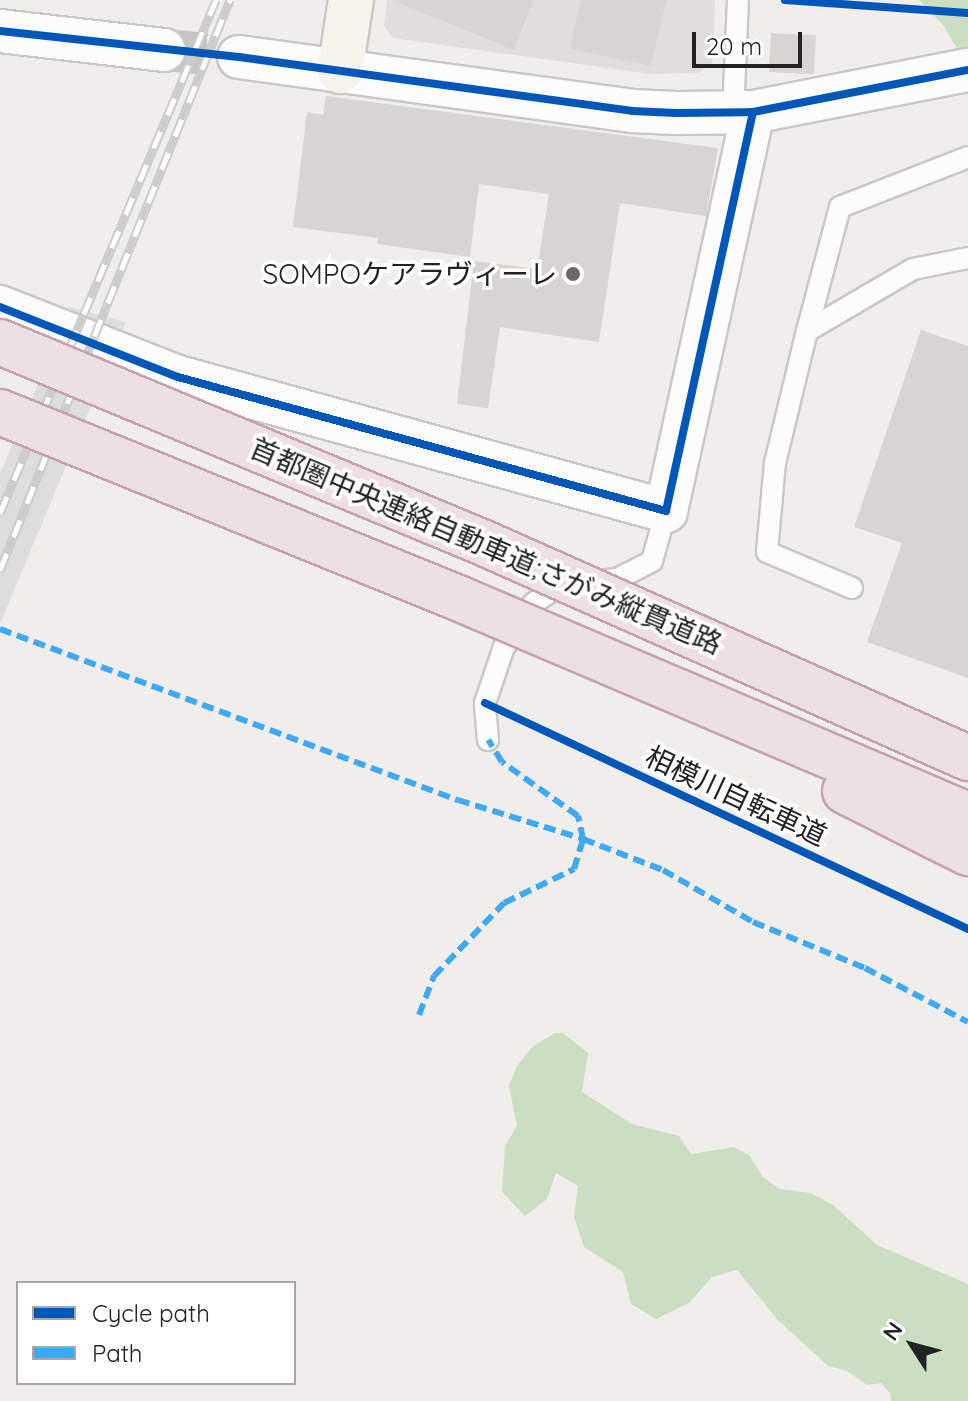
<!DOCTYPE html>
<meta charset="utf-8">
<style>
body{margin:0}
#map{position:relative;width:968px;height:1401px;overflow:hidden;background:#f0eeeb;font-family:Quicksand,"Noto Sans JP",sans-serif}
div>[style]{position:absolute}
.residential>*{inset:0;background:#dfdedc}
.forest>*{inset:0;background:#cbdec1}
.pier>*{inset:0;background:#dedddd}
.building>*{inset:0;background:#d7d4d2;transform-origin:0 0}
.street-tunnel>*{height:42px;margin-top:-21px;transform-origin:0;background:repeating-linear-gradient(90deg,#c7c5c3 0 42px,transparent 0 63px)}
.path>*{height:5px;margin-top:-2.5px;transform-origin:0;background:repeating-linear-gradient(90deg,#dccecd 0 4px,transparent 0 8px)}
.roads{filter:drop-shadow(2px 0 #c9c8c7) drop-shadow(-2px 0 #c9c8c7) drop-shadow(0 2px #c9c8c7) drop-shadow(0 -2px #c9c8c7)}
.lane>*{height:20px;margin:-10px;padding:0 10px;transform-origin:10px;border-radius:10px;background:#fdfcfc}
.street>*{height:42px;margin:-21px;padding:0 21px;transform-origin:21px;border-radius:21px;background:#fdfcfc}
.secondary>*{height:44px;margin:-22px;padding:0 22px;transform-origin:22px;border-radius:22px;background:#f4f4ed}
.rail>*{height:9px;margin-top:-4.5px;transform-origin:0;background:repeating-linear-gradient(90deg,#fff 0 18px,#ccc 0 36px);box-sizing:border-box;border-block:2px solid #ccc}
.bridges{filter:drop-shadow(2px 0 #c5a2ac) drop-shadow(-2px 0 #c5a2ac) drop-shadow(0 2px #c5a2ac) drop-shadow(0 -2px #c5a2ac)}
.highway-bridge>*{height:44px;margin:-22px;padding:0 22px;transform-origin:22px;border-radius:22px;background:#ece0e2}
.quiet>*{height:6px;margin-top:-3px;transform-origin:0;background:repeating-linear-gradient(90deg,#3fa9f5 0 12px,transparent 0 18px)}
.cycleway>*{height:8px;margin:-4px;padding:0 4px;transform-origin:4px;border-radius:4px;background:#0057b8}
.dots>*{width:22px;height:22px;translate:-50% -50%;box-sizing:border-box;border:4px solid #fff;border-radius:50%}
span{translate:-50% -50%;white-space:nowrap;text-align:center;line-height:1.15;-webkit-text-stroke:7px #fff;paint-order:stroke}
.poi-label{font-size:28px;color:#222}
.right{translate:-100% -50%;text-align:right}
.street-label{font-size:28px;color:#222}
.legend{position:absolute;left:16px;top:1281px;width:280px;height:104px;box-sizing:border-box;background:#fff;border:2px solid #a7a7a7;margin:0;padding:10px 14px;list-style:none;font-size:24px;color:#222}
.legend li{display:flex;align-items:center;gap:16px;height:40px}
.legend b{width:40px;border:2px solid #a7a7a7}
.north{position:absolute;left:872px;top:1305px;width:80px;height:80px;-webkit-text-stroke:6px #fff;paint-order:stroke;rotate:306deg;font-size:22px;font-weight:700;line-height:32px;text-align:center;color:#222}
.north::after{content:'';display:block;margin:auto;width:28px;height:36px;background:#222;clip-path:polygon(50% 0,100% 100%,50% 72%,0 100%)}
.scale{position:absolute;left:692px;top:32px;width:110px;height:36px;box-sizing:border-box;border:4px solid #222;border-top:0;padding-left:10px;font-size:24px;line-height:28px;white-space:nowrap;color:#222;-webkit-text-stroke:6px #fff;paint-order:stroke}
</style>
<div id="map">
<div class="residential">
<div style="clip-path:polygon(387px 0,715px 0,712px 64px,698px 73px,650px 74px,393px 38px,384px 26px)"></div>
</div>
<div class="forest">
<div style="clip-path:polygon(919px 0,968px 0,968px 50px,956px 47px,944px 26px)"></div>
<div style="clip-path:polygon(555px 1033px,563px 1033px,588px 1053px,582px 1092px,632px 1124px,679px 1136px,691px 1154px,734px 1147px,749px 1155px,763px 1177px,780px 1189px,811px 1193px,833px 1205px,877px 1245px,968px 1284px,968px 1401px,891px 1401px,890px 1393px,881px 1383px,867px 1385px,847px 1371px,828px 1366px,777px 1319px,737px 1270px,712px 1277px,689px 1303px,656px 1319px,631px 1304px,623px 1272px,584px 1247px,574px 1217px,578px 1186px,556px 1173px,547px 1199px,525px 1216px,502px 1192px,505px 1146px,517px 1126px,509px 1086px,517px 1066px,532px 1047px)"></div>
</div>
<div class="pier">
<div style="clip-path:polygon(70px 307px,126px 322px,0 624px,0 474px)"></div>
</div>
<div class="building">
<div style="clip-path:polygon(392px 0,533px 0,514px 50px)"></div>
<div style="clip-path:polygon(581px 0,666px 0,651px 66px,570px 49px)"></div>
<div style="left:771px;top:33px;width:45px;height:39px;rotate:3deg"></div>
<div style="clip-path:polygon(326px 96px,718px 148px,706px 216px,620px 203px,599px 342px,500px 327px,488px 408px,457px 404px,474px 261px,537px 269px,549px 194px,479px 184px,470px 257px,377px 244px,378px 238px,293px 227px,307px 112px,323px 115px)"></div>
<div style="clip-path:polygon(921px 330px,968px 346px,968px 678px,867px 642px,902px 543px,854px 527px)"></div>
</div>
<div class="street-tunnel">
<div style="left:164px;top:50px;width:75px;rotate:5.3deg"></div>
</div>
<div class="path">
<div style="left:785px;top:0;width:183px;rotate:4.1deg"></div>
</div>
<div class="roads">
<div class="lane">
<div style="left:733px;top:114px;width:114px;rotate:-87.5deg"></div>
<div style="left:807px;top:331px;width:128px;rotate:-75.1deg"></div>
<div style="left:840px;top:207px;width:137px;rotate:-21.3deg"></div>
<div style="left:852px;top:588px;width:92px;rotate:-157deg"></div>
<div style="left:767px;top:552px;width:89px;rotate:-84.9deg"></div>
<div style="left:775px;top:463px;width:136px;rotate:-76.4deg"></div>
<div style="left:807px;top:331px;width:123px;rotate:-30.3deg"></div>
<div style="left:913px;top:269px;width:56px;rotate:-11.3deg"></div>
<div style="left:488px;top:740px;width:37px;rotate:-95deg"></div>
<div style="left:485px;top:703px;width:59px;rotate:-71.3deg"></div>
<div style="left:504px;top:647px;width:53px;rotate:-55.7deg"></div>
<div style="left:534px;top:603px;width:32px;rotate:-35deg"></div>
<div style="left:560px;top:585px;width:57px;rotate:-6deg"></div>
<div style="left:617px;top:579px;width:39px;rotate:-27deg"></div>
<div style="left:652px;top:561px;width:52px;rotate:-74.4deg"></div>
</div>
<div class="street">
<div style="left:0;top:31px;width:165px;rotate:6.6deg"></div>
<div style="left:239px;top:57px;width:397px;rotate:7.8deg"></div>
<div style="left:632px;top:111px;width:44px;rotate:2.6deg"></div>
<div style="left:676px;top:113px;width:77px;rotate:-0.7deg"></div>
<div style="left:753px;top:112px;width:219px;rotate:-11.1deg"></div>
<div style="left:0;top:307px;width:191px;rotate:21.5deg"></div>
<div style="left:178px;top:377px;width:506px;rotate:15.35deg"></div>
<div style="left:666px;top:511px;width:408px;rotate:-77.7deg"></div>
</div>
<div class="secondary">
<div style="left:340px;top:71px;width:72px;rotate:-81.2deg"></div>
</div>
</div>
<div class="rail">
<div style="left:0;top:513px;width:557px;rotate:-67.17deg"></div>
<div style="left:0;top:570px;width:615px;rotate:-68.03deg"></div>
</div>
<div class="bridges">
<div class="highway-bridge">
<div style="left:0;top:342px;width:524px;rotate:22.55deg"></div>
<div style="left:484px;top:543px;width:530px;rotate:23.95deg"></div>
<div style="left:0;top:412px;width:494px;rotate:22.1deg"></div>
<div style="left:458px;top:598px;width:554px;rotate:23.05deg"></div>
<div style="left:845px;top:791px;width:138px;rotate:26.8deg"></div>
</div>
</div>
<div class="quiet">
<div style="left:0;top:629px;width:489px;rotate:20.5deg"></div>
<div style="left:458px;top:800px;width:131px;rotate:17.3deg"></div>
<div style="left:583px;top:839px;width:86px;rotate:21.2deg"></div>
<div style="left:663px;top:870px;width:104px;rotate:30deg"></div>
<div style="left:753px;top:922px;width:121px;rotate:22.3deg"></div>
<div style="left:865px;top:968px;width:116px;rotate:27.7deg"></div>
<div style="left:419px;top:1015px;width:42px;rotate:-69deg"></div>
<div style="left:434px;top:976px;width:101px;rotate:-46.2deg"></div>
<div style="left:504px;top:903px;width:78px;rotate:-25.9deg"></div>
<div style="left:574px;top:869px;width:31px;rotate:-73deg"></div>
<div style="left:583px;top:839px;width:24px;rotate:-102deg"></div>
<div style="left:578px;top:816px;width:93px;rotate:-144.6deg"></div>
<div style="left:502px;top:762px;width:26px;rotate:-122deg"></div>
</div>
<div class="cycleway">
<div style="left:785px;top:0;width:183px;rotate:4.1deg"></div>
<div style="left:0;top:31px;width:240px;rotate:6.2deg"></div>
<div style="left:239px;top:57px;width:397px;rotate:7.8deg"></div>
<div style="left:632px;top:111px;width:44px;rotate:2.6deg"></div>
<div style="left:676px;top:113px;width:77px;rotate:-0.7deg"></div>
<div style="left:753px;top:112px;width:219px;rotate:-11.1deg"></div>
<div style="left:0;top:307px;width:191px;rotate:21.5deg"></div>
<div style="left:178px;top:377px;width:506px;rotate:15.35deg"></div>
<div style="left:666px;top:511px;width:408px;rotate:-77.7deg"></div>
<div style="left:485px;top:703px;width:533px;rotate:25.08deg"></div>
</div>
<div class="dots">
<div style="left:573px;top:274px;background:#6a6968"></div>
</div>
<div class="poi-label">
<span class="right" style="left:557px;top:274px">SOMPOケアラヴィーレ</span>
</div>
<div class="street-label">
<span style="left:486px;top:546px;rotate:23deg">首都圏中央連絡自動車道;さがみ縦貫道路</span>
<span style="left:736px;top:796px;rotate:25deg">相模川自転車道</span>
</div>
<ul class="legend">
<li><b style="height:10px;background:#0057b8"></b>Cycle path</li>
<li><b style="height:10px;background:#3fa9f5"></b>Path</li>
</ul>
<div class="north">N</div>
<div class="scale">20 m</div>
</div>
